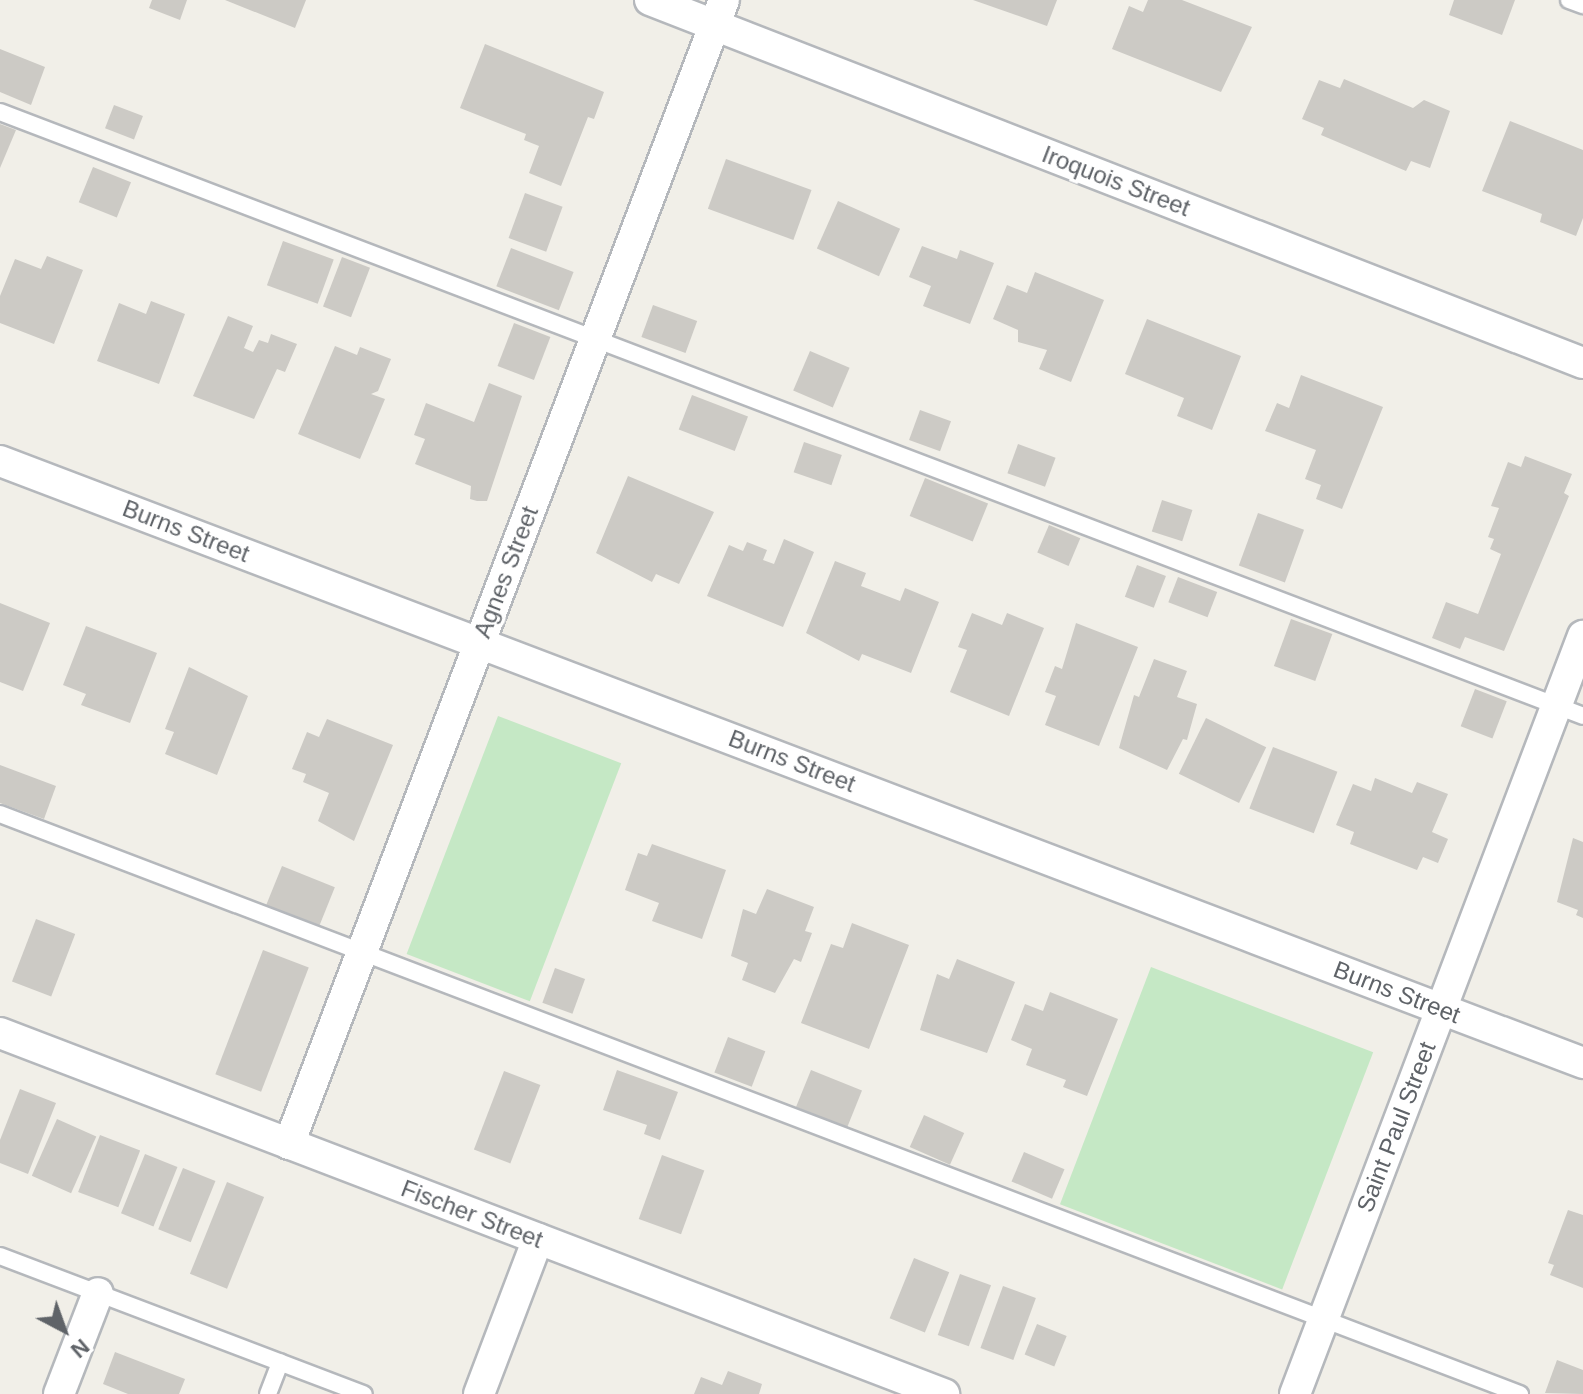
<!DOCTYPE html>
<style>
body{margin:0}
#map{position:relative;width:1583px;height:1394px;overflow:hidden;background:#f1efe8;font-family:Arial,sans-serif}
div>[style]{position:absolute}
.green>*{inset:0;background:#c5e8c5;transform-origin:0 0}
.building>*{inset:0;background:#cccac5;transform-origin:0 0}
.roads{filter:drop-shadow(2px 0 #b5b8bc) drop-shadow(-2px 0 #b5b8bc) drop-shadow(0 2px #b5b8bc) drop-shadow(0 -2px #b5b8bc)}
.service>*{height:16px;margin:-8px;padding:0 8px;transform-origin:8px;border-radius:8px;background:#fff}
.minor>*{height:30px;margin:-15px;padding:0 15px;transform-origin:15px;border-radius:15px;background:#fff}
span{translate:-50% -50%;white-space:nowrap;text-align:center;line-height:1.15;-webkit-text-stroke:7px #fff;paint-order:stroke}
.street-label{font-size:24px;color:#5f6368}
.north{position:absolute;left:24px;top:1290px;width:80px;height:80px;-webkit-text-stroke:6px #fff;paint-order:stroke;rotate:139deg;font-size:22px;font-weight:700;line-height:32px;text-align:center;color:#5f6368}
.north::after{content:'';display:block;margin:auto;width:28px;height:36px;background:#5f6368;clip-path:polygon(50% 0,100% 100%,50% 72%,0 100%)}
</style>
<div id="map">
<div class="green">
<div style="left:498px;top:716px;width:132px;height:255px;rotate:21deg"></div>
<div style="left:1151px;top:967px;width:238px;height:254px;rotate:21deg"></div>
</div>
<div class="building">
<div style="clip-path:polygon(152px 0,187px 0,180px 20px,149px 8px)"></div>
<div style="clip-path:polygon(225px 0,306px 0,295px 28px)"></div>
<div style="clip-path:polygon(973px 0,1057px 0,1047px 26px)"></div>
<div style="clip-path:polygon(1148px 0,1182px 0,1252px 27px,1221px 92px,1112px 49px,1129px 6px,1143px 12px)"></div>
<div style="clip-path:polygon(1454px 0,1515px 0,1502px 35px,1449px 15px)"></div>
<div style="clip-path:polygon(485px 44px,604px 92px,594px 119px,588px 117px,561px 186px,529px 173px,539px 146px,524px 140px,526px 134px,460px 108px)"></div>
<div style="clip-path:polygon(0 49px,45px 67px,31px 105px,0 92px)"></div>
<div style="clip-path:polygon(1344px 79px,1413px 108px,1424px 100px,1450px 111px,1430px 168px,1411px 161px,1406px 171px,1321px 135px,1324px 128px,1302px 119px,1319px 80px,1340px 88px)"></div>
<div style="left:114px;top:105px;width:31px;height:25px;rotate:21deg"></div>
<div style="clip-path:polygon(1510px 121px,1583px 150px,1583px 218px,1576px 236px,1540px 222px,1542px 214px,1482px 191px)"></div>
<div style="clip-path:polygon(0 124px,16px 130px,0 168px)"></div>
<div style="left:726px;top:159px;width:91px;height:53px;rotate:20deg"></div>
<div style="left:93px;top:167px;width:41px;height:38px;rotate:22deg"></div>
<div style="left:525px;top:193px;width:40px;height:48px;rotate:20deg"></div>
<div style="left:838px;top:201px;width:68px;height:52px;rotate:24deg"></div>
<div style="left:283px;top:241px;width:54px;height:47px;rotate:20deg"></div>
<div style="clip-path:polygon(922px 246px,957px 259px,960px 250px,994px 263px,970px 324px,923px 306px,931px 286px,909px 277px)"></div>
<div style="left:511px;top:248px;width:67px;height:41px;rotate:21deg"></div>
<div style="clip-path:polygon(47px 256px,83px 270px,54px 344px,0 323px,0 296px,15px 259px,41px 269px)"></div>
<div style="left:342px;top:257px;width:30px;height:53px;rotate:21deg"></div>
<div style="clip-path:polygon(1035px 272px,1104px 300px,1071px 382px,1039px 369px,1047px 350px,1018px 342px,1018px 330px,993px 319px,1007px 285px,1027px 293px)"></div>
<div style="clip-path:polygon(151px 301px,185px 314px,159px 384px,97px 361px,119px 303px,146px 314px)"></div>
<div style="left:653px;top:305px;width:47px;height:34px;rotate:20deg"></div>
<div style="clip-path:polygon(228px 316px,253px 326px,244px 348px,253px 352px,259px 340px,268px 343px,271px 334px,297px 344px,285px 372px,277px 369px,254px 419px,193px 396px)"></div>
<div style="clip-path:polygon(1147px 319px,1241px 356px,1212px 430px,1177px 416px,1184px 398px,1125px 374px)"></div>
<div style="left:514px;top:323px;width:39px;height:46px;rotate:21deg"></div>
<div style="clip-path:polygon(335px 346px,357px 355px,360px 347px,391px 359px,378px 391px,371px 394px,385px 399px,360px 459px,298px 434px)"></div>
<div style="left:810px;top:351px;width:43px;height:43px;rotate:23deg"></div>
<div style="clip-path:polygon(1301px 375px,1383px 407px,1342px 509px,1316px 499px,1321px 485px,1305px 479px,1316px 450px,1265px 431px,1277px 403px,1289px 408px)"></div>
<div style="clip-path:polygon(489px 383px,522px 396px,487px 501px,477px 501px,470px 499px,471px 486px,415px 464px,425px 439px,414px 435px,426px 403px,474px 422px)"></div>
<div style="left:692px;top:395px;width:60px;height:37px;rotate:21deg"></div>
<div style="left:920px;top:410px;width:33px;height:32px;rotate:20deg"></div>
<div style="left:804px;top:442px;width:40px;height:32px;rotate:19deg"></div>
<div style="left:1018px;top:444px;width:40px;height:31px;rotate:20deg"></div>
<div style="clip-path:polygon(1525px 456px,1572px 474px,1564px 493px,1569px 496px,1504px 651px,1465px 637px,1460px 649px,1432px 638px,1446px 602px,1478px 614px,1501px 554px,1490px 549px,1494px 539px,1488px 537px,1499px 508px,1491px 506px,1508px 462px,1521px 467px)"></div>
<div style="clip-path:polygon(628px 476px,714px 512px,679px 584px,656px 574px,652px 582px,596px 553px)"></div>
<div style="left:925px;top:478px;width:68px;height:41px;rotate:22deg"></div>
<div style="left:1162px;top:500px;width:32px;height:33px;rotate:18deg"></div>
<div style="left:1258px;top:513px;width:49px;height:56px;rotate:20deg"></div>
<div style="left:1049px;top:525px;width:34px;height:30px;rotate:23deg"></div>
<div style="clip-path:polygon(784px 539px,814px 552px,783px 627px,707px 596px,729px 545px,743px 551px,747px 542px,767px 550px,763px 560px,774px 564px)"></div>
<div style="clip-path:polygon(835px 561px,866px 573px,861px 586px,900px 601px,905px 588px,939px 602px,911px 673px,862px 654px,859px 661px,806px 633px)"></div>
<div style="left:1137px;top:565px;width:31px;height:34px;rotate:21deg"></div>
<div style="left:1178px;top:577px;width:42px;height:27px;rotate:21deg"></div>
<div style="clip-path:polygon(0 603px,50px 623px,23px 691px,0 682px)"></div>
<div style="clip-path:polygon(972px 613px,1002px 625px,1007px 613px,1044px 628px,1009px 716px,950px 692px,967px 650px,958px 647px)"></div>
<div style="left:1291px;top:619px;width:44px;height:50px;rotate:20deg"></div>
<div style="clip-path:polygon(1076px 623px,1138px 647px,1099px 746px,1045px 725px,1056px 696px,1045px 692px,1055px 666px,1062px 669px)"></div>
<div style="clip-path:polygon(86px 626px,157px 653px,130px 723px,81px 705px,86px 694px,63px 685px)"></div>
<div style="clip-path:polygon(1154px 659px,1187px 671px,1177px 697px,1197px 704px,1187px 740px,1183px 739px,1167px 770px,1119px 748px,1134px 695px,1139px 697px)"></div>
<div style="clip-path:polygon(189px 667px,248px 696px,217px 775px,165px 754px,174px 732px,165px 729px)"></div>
<div style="left:1475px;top:689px;width:34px;height:40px;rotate:21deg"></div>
<div style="left:1206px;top:718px;width:67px;height:62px;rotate:26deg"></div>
<div style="clip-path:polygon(327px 719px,393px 745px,354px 841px,318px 821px,329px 793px,303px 782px,306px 774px,292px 769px,307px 732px,319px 737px)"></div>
<div style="left:1273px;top:747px;width:69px;height:66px;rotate:21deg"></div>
<div style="clip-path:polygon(0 765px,56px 786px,44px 819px,0 803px)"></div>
<div style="clip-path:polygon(1375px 778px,1412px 793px,1417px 782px,1448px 794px,1432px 832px,1448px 839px,1438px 863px,1423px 857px,1417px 870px,1350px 844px,1354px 832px,1336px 825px,1353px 784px,1371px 791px)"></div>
<div style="clip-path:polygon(1573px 838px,1583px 842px,1583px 918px,1576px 915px,1578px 910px,1557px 902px)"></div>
<div style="clip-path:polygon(652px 844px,726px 870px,702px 939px,652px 921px,659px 903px,625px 890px,638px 853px,647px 856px)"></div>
<div style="left:282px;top:866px;width:57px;height:43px;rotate:22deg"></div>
<div style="clip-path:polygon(767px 889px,814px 907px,805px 931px,812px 933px,801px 962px,794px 959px,775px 993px,742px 980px,748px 963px,731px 956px,743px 909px,756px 914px)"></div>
<div style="left:36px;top:919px;width:42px;height:67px;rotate:21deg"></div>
<div style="clip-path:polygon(852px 923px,909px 945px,869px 1049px,801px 1023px,831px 944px,843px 948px)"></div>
<div style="left:263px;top:950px;width:49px;height:133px;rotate:21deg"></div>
<div style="clip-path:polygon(957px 959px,1015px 982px,987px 1053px,920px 1030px,937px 974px,949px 979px)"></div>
<div style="left:555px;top:968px;width:32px;height:37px;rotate:20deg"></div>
<div style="clip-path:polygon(1050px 992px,1118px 1019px,1087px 1096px,1063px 1087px,1066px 1080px,1026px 1065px,1032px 1049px,1011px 1040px,1025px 1004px,1043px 1011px)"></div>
<div style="left:728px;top:1037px;width:40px;height:38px;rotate:21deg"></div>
<div style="clip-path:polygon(617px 1070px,678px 1092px,660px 1140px,644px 1134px,647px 1125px,603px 1110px)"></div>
<div style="left:811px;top:1070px;width:55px;height:40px;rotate:22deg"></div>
<div style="left:504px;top:1071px;width:39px;height:84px;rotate:21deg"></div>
<div style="clip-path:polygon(20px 1089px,56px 1103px,28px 1174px,0 1163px,0 1140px)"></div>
<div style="left:924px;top:1115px;width:44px;height:35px;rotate:24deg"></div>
<div style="left:57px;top:1119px;width:43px;height:62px;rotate:24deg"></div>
<div style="left:100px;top:1135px;width:43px;height:61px;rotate:21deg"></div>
<div style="left:1024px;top:1152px;width:44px;height:32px;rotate:23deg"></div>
<div style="left:145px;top:1154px;width:35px;height:64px;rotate:22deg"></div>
<div style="left:662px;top:1155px;width:45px;height:68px;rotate:20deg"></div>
<div style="left:183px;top:1168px;width:35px;height:66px;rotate:22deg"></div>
<div style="left:227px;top:1182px;width:40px;height:99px;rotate:22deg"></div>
<div style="clip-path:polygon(1568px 1210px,1583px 1215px,1583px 1288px,1550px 1275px,1554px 1265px,1548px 1263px)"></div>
<div style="left:914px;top:1258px;width:38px;height:65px;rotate:22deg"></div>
<div style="left:960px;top:1274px;width:33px;height:65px;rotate:20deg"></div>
<div style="left:1003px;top:1286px;width:35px;height:66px;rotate:20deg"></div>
<div style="left:1037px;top:1324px;width:32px;height:33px;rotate:22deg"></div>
<div style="clip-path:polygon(115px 1352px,185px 1379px,179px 1394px,128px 1394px,103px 1384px)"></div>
<div style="clip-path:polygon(1557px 1360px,1583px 1370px,1583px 1394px,1545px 1393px)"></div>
<div style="clip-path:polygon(728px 1371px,762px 1384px,759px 1394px,694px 1394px,701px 1377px,722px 1385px)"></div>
</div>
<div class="roads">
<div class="service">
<div style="left:1569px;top:0;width:15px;rotate:20deg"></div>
<div style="left:0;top:112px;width:1694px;rotate:20.88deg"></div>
<div style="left:0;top:814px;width:1627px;rotate:20.89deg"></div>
<div style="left:0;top:1256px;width:389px;rotate:20.8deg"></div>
<div style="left:268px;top:1394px;width:34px;rotate:-69deg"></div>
</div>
<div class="minor">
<div style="left:650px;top:0;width:1001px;rotate:21.26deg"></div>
<div style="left:0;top:461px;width:1694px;rotate:20.82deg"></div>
<div style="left:0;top:1033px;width:1011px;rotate:20.93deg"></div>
<div style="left:289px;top:1144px;width:1224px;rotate:-69.18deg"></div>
<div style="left:59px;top:1394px;width:108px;rotate:-68.9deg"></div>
<div style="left:479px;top:1394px;width:166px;rotate:-69.2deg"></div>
<div style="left:1295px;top:1394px;width:811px;rotate:-69.2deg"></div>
</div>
</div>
<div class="street-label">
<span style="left:1116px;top:181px;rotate:21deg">Iroquois Street</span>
<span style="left:186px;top:531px;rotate:21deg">Burns Street</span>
<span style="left:506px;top:572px;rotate:-69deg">Agnes Street</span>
<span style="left:792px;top:761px;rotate:21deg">Burns Street</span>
<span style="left:1397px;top:992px;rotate:21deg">Burns Street</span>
<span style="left:1396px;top:1127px;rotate:-69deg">Saint Paul Street</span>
<span style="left:472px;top:1214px;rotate:21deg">Fischer Street</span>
</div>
<div class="north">N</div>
</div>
